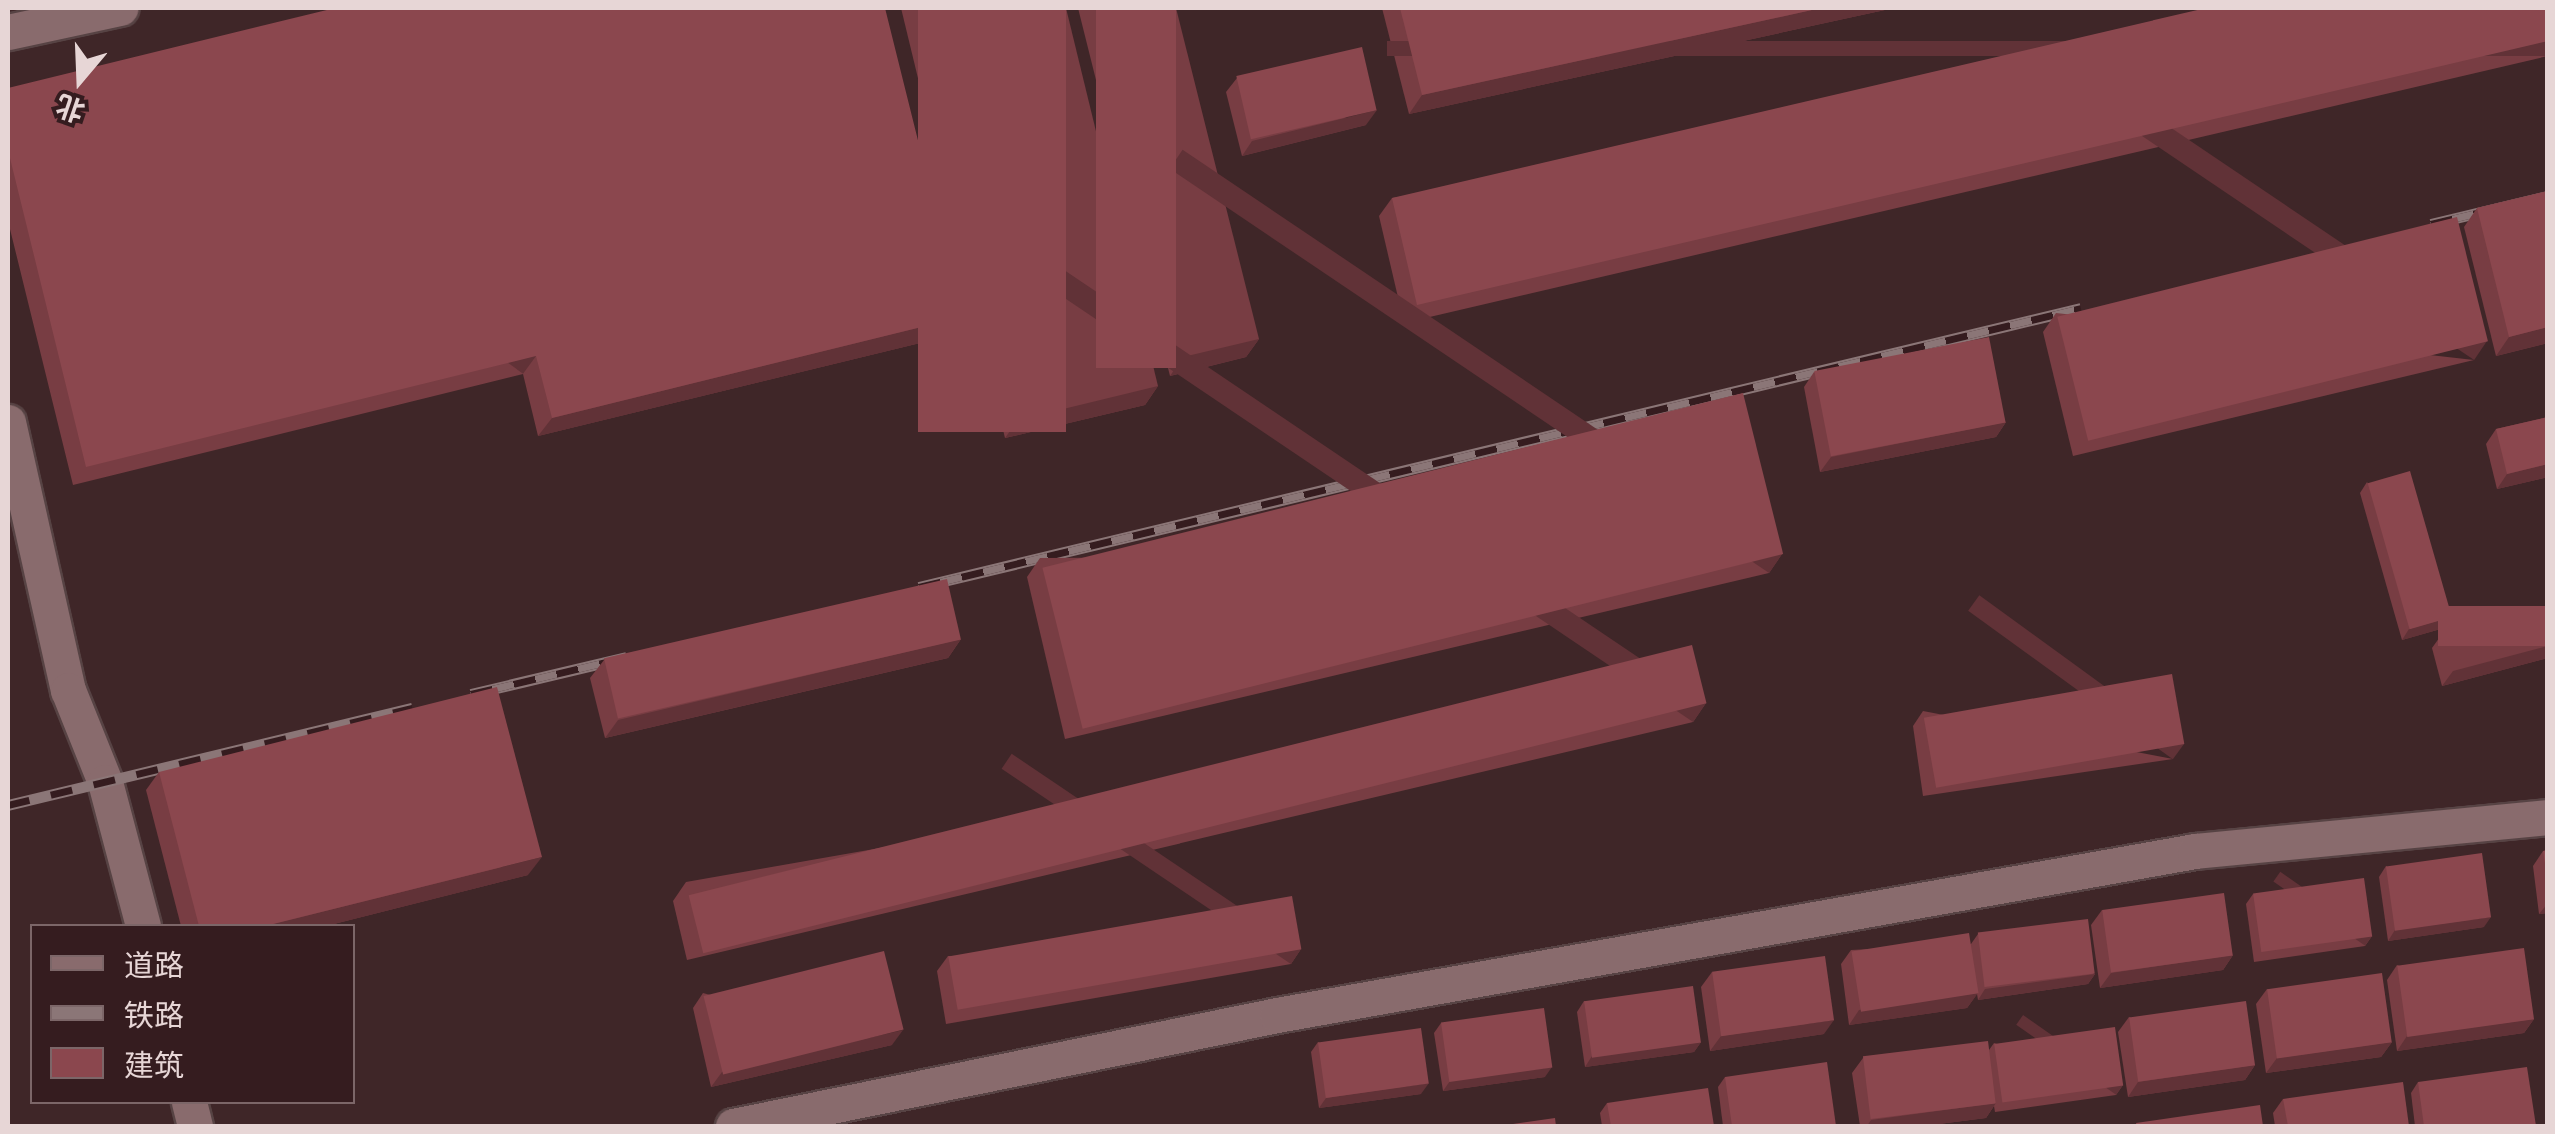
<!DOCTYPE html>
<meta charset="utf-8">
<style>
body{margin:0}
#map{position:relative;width:2555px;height:1134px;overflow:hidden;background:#3f2628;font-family:"PT Sans","Noto Sans SC",sans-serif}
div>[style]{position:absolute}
.roads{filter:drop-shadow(2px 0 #574344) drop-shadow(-2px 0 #574344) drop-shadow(0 2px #574344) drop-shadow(0 -2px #574344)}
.street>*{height:35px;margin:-17.5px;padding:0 17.5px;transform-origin:17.5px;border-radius:17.5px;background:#896b6d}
.rail>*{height:11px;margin-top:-5.5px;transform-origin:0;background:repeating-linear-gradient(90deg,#351c1f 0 22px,#8b7677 0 44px);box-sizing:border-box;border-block:2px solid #8b7677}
.wall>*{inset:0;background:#783d43}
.shaded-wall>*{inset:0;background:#613237;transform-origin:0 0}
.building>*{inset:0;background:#8b474e;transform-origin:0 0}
span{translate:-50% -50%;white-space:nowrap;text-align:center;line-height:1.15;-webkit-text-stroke:8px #351c1f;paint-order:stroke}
.frame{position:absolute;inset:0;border:10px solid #e7d6d6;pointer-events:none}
.legend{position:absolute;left:30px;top:924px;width:325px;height:180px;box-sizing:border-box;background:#351c1f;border:2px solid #7c6668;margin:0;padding:12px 18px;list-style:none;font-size:30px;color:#e7d6d6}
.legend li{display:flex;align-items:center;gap:20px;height:50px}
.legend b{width:50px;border:2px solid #7c6668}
.north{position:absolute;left:30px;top:30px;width:100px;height:100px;-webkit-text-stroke:8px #351c1f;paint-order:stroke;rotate:199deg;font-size:28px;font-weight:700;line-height:40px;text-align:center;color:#e7d6d6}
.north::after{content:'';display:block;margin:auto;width:35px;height:45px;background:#e7d6d6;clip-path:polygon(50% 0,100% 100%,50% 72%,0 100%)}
</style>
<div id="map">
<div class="roads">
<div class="street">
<div style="left:8px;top:32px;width:115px;rotate:-12.1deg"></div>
<div style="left:8px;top:422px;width:275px;rotate:77.4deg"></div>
<div style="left:68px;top:690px;width:99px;rotate:68.1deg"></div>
<div style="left:105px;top:782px;width:149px;rotate:75.2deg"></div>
<div style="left:189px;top:1102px;width:25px;rotate:76deg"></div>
<div style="left:733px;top:1126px;width:555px;rotate:-11.53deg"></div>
<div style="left:1277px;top:1015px;width:933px;rotate:-10.13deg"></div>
<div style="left:2195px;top:851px;width:355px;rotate:-5.5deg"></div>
</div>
</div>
<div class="rail">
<div style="left:2431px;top:224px;width:120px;rotate:-13.5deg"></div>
<div style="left:919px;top:587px;width:1195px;rotate:-13.5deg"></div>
<div style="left:471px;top:694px;width:160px;rotate:-13.3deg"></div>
<div style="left:8px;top:805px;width:416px;rotate:-13.5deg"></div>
</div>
<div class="wall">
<div style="clip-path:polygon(901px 8px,1066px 8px,1158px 386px,1145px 405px,1005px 438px)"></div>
<div style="clip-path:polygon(1078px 8px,1176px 8px,1259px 339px,1246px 357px,1170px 376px)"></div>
<div style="clip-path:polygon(1382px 8px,1894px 8px,1409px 114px)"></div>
<div style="clip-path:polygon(2548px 8px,2548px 56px,1404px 323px,1379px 216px,1392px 198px)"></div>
<div style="clip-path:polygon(1237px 78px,1366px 125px,1242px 156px,1226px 92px)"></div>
<div style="clip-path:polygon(8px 88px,962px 317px,949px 336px,538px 436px,523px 374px,73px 485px,8px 221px)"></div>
<div style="clip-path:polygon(2548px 191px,2548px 343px,2496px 356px,2464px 227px,2477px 208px)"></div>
<div style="clip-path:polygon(2056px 313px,2474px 360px,2073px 456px,2043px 332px)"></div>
<div style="clip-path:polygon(1814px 372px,2006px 422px,1996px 437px,1820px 472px,1804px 387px)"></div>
<div style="clip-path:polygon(2548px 417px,2548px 477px,2497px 489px,2486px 444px,2496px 429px)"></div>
<div style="clip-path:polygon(2367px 482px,2451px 617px,2444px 628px,2402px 640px,2360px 493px)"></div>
<div style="clip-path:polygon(1782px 554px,1769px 573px,1065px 739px,1027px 577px,1040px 558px)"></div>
<div style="clip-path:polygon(2548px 606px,2548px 658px,2442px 686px,2432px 648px,2442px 634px)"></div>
<div style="clip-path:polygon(961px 639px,948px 658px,605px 738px,590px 678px,604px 660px)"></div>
<div style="clip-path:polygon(1706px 703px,1693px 722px,687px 960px,673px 901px,686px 882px)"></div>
<div style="clip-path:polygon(1923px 711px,2173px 759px,1923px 796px,1913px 726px)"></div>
<div style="clip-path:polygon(159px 772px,528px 875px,326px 926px,181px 926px,146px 790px)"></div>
<div style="clip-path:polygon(2548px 850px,2548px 913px,2539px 914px,2533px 866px,2543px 851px)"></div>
<div style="clip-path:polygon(2386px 866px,2484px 927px,2388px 941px,2379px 877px)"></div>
<div style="clip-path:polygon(2253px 894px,2372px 936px,2365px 946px,2254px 962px,2246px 904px)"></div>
<div style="clip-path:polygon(2102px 910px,2233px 955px,2223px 970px,2100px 988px,2091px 925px)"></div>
<div style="clip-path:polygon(1978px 934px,2095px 974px,2088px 984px,1978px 1000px,1977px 994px,1967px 1008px,1849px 1025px,1841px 964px,1851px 950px,1971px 944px)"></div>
<div style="clip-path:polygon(1301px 949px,1291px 964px,946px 1024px,937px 971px,948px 956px)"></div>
<div style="clip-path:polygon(2397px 965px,2534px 1019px,2524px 1033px,2397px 1051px,2387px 980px)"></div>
<div style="clip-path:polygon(1712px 972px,1824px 1034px,1710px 1051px,1701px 987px)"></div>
<div style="clip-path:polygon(2267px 989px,2392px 1042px,2381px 1057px,2266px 1073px,2256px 1004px)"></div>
<div style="clip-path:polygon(703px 993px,892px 1045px,711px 1087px,693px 1008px)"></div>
<div style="clip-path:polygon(1584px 1001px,1701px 1042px,1694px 1052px,1585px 1067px,1577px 1012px)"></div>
<div style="clip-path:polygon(2129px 1017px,2255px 1065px,2245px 1080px,2128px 1097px,2118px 1032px)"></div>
<div style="clip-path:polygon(1441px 1023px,1545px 1077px,1443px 1091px,1434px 1033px)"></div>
<div style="clip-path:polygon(1318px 1042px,1421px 1094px,1319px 1108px,1311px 1052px)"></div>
<div style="clip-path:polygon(1994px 1043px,2123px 1085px,2116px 1095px,1995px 1112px,1994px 1106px,1986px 1118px,1923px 1126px,1860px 1126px,1852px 1073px,1863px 1058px,1989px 1050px)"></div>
<div style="clip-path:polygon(1725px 1077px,1836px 1126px,1723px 1126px,1718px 1087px)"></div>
<div style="clip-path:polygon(2418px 1082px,2536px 1126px,2415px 1126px,2411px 1093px)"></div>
<div style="clip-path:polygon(2283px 1099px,2409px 1126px,2275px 1126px,2273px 1113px)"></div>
<div style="clip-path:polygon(1607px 1103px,1714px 1126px,1602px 1126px,1600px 1113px)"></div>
</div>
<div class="shaded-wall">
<div style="clip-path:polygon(1821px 8px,1894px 8px,1409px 114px,1422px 95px)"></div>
<div style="left:2548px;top:41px;width:15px;height:1161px;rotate:90deg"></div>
<div style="clip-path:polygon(1377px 110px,1366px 125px,1242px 156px,1252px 141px)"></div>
<div style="clip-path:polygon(962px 317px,949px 336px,538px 436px,552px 418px)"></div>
<div style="clip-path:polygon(2548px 327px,2548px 343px,2496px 356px,2509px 337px)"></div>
<div style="clip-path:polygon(1259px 339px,1246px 357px,1170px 376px,1183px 357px)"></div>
<div style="left:2487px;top:341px;width:23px;height:413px;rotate:124deg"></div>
<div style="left:536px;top:356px;width:22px;height:463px;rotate:126deg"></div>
<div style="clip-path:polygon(1158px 386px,1145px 405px,1005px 438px,1018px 420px)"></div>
<div style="clip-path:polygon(2006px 422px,1996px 437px,1820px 472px,1831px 457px)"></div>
<div style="clip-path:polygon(2548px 464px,2548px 477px,2497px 489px,2507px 474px)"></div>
<div style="left:1782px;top:554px;width:23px;height:723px;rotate:124deg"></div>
<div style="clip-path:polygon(2451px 617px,2444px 628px,2402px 640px,2409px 629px)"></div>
<div style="clip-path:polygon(961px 639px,948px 658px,605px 738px,618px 720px)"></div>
<div style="clip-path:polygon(2548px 646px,2548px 658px,2442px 686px,2453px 671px)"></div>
<div style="left:1706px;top:703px;width:23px;height:1034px;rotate:124deg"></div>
<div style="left:2184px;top:744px;width:19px;height:253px;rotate:126deg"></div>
<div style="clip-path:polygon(542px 857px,528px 875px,326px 926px,265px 926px)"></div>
<div style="clip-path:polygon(2548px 903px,2548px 913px,2539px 914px)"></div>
<div style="clip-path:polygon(2491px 917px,2484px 927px,2388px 941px,2395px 930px)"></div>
<div style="left:2372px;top:936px;width:12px;height:112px;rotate:125deg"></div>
<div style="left:1301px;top:949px;width:18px;height:349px;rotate:124deg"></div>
<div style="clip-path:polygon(2233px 955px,2223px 970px,2100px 988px,2111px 973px)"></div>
<div style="clip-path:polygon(2095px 974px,2088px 984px,1978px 1000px,1985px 989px)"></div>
<div style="clip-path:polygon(1978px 993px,1967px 1008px,1849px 1025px,1859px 1010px)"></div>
<div style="clip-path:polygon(2534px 1019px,2524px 1033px,2397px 1051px,2407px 1036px)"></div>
<div style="clip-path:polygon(1834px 1020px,1824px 1034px,1710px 1051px,1721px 1036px)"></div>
<div style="clip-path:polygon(903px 1030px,892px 1045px,711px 1087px,722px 1072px)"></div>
<div style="clip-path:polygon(1701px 1042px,1694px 1052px,1585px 1067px,1592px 1056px)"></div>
<div style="clip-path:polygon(2392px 1042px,2381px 1057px,2266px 1073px,2277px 1058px)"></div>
<div style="clip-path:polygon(2255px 1065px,2245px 1080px,2128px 1097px,2138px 1082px)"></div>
<div style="clip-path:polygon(1552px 1067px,1545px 1077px,1443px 1091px,1450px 1081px)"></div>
<div style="clip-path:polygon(1429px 1083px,1421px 1094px,1319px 1108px,1326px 1098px)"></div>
<div style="left:2123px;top:1085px;width:12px;height:122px;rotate:125deg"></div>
<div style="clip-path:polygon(1996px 1103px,1986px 1118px,1923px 1126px,1867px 1126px,1871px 1120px)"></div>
</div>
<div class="building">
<div style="clip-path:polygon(335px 8px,885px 8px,962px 317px,552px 418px,536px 356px,86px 467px,8px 150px,8px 88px)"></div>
<div style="left:918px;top:8px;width:148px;height:424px"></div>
<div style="left:1096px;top:8px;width:80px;height:360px"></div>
<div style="clip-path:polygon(1400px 8px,1821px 8px,1422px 95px)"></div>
<div style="clip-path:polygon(2206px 8px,2548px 8px,2548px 41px,1417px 305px,1392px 198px)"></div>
<div style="left:1362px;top:47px;width:65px;height:129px;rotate:77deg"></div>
<div style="clip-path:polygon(2548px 191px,2548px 327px,2509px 337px,2477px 208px)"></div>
<div style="left:2457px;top:217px;width:128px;height:412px;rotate:76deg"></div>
<div style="left:1989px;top:337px;width:87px;height:178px;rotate:79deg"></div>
<div style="left:1743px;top:393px;width:166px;height:722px;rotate:76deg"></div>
<div style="clip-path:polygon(2548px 417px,2548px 464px,2507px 474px,2496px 429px)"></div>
<div style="left:2410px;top:471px;width:152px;height:44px;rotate:74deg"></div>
<div style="left:947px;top:579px;width:62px;height:352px;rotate:77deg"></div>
<div style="left:2548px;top:606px;width:40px;height:110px;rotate:90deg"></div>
<div style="left:1692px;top:645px;width:60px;height:1034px;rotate:76deg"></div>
<div style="left:2172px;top:674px;width:71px;height:252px;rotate:80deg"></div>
<div style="clip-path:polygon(497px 687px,542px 857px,265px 926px,199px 926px,159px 772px)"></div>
<div style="clip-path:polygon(2548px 850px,2548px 883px,2543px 851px)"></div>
<div style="left:2482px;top:853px;width:65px;height:97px;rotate:82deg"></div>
<div style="left:2364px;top:878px;width:59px;height:112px;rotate:82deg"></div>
<div style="left:2224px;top:893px;width:63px;height:123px;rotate:82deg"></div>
<div style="left:1292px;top:896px;width:54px;height:349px;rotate:80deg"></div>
<div style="left:2088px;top:919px;width:55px;height:111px;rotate:83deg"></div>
<div style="left:1969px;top:933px;width:61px;height:119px;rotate:81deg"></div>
<div style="left:2524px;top:948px;width:72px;height:128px;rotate:82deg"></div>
<div style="left:884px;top:951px;width:81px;height:186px;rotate:76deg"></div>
<div style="left:1825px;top:956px;width:65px;height:114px;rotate:82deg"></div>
<div style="left:2382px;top:973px;width:70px;height:116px;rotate:82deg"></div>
<div style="left:1693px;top:986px;width:57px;height:110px;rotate:82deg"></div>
<div style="left:2246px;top:1001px;width:65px;height:118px;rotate:82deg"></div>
<div style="left:1544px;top:1008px;width:60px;height:104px;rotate:82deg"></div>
<div style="left:2115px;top:1027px;width:59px;height:122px;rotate:82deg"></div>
<div style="left:1421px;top:1028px;width:56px;height:104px;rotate:82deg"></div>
<div style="left:1988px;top:1041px;width:63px;height:126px;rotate:83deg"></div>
<div style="clip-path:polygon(1827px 1062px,1836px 1126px,1732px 1126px,1725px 1077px)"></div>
<div style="clip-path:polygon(2527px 1067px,2536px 1126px,2424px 1126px,2418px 1082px)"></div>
<div style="clip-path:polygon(2403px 1082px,2409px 1126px,2288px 1126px,2283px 1099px)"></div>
<div style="clip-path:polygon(1708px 1088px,1714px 1126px,1611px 1126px,1607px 1103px)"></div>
<div style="clip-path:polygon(2260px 1105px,2263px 1126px,2137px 1126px,2136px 1123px)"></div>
<div style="clip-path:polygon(1555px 1118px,1556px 1126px,1499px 1126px)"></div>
</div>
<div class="frame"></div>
<ul class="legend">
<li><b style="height:12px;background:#896b6d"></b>道路</li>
<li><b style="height:12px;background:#8b7677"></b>铁路</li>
<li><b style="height:28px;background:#8b474e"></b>建筑</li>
</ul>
<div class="north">北</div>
</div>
